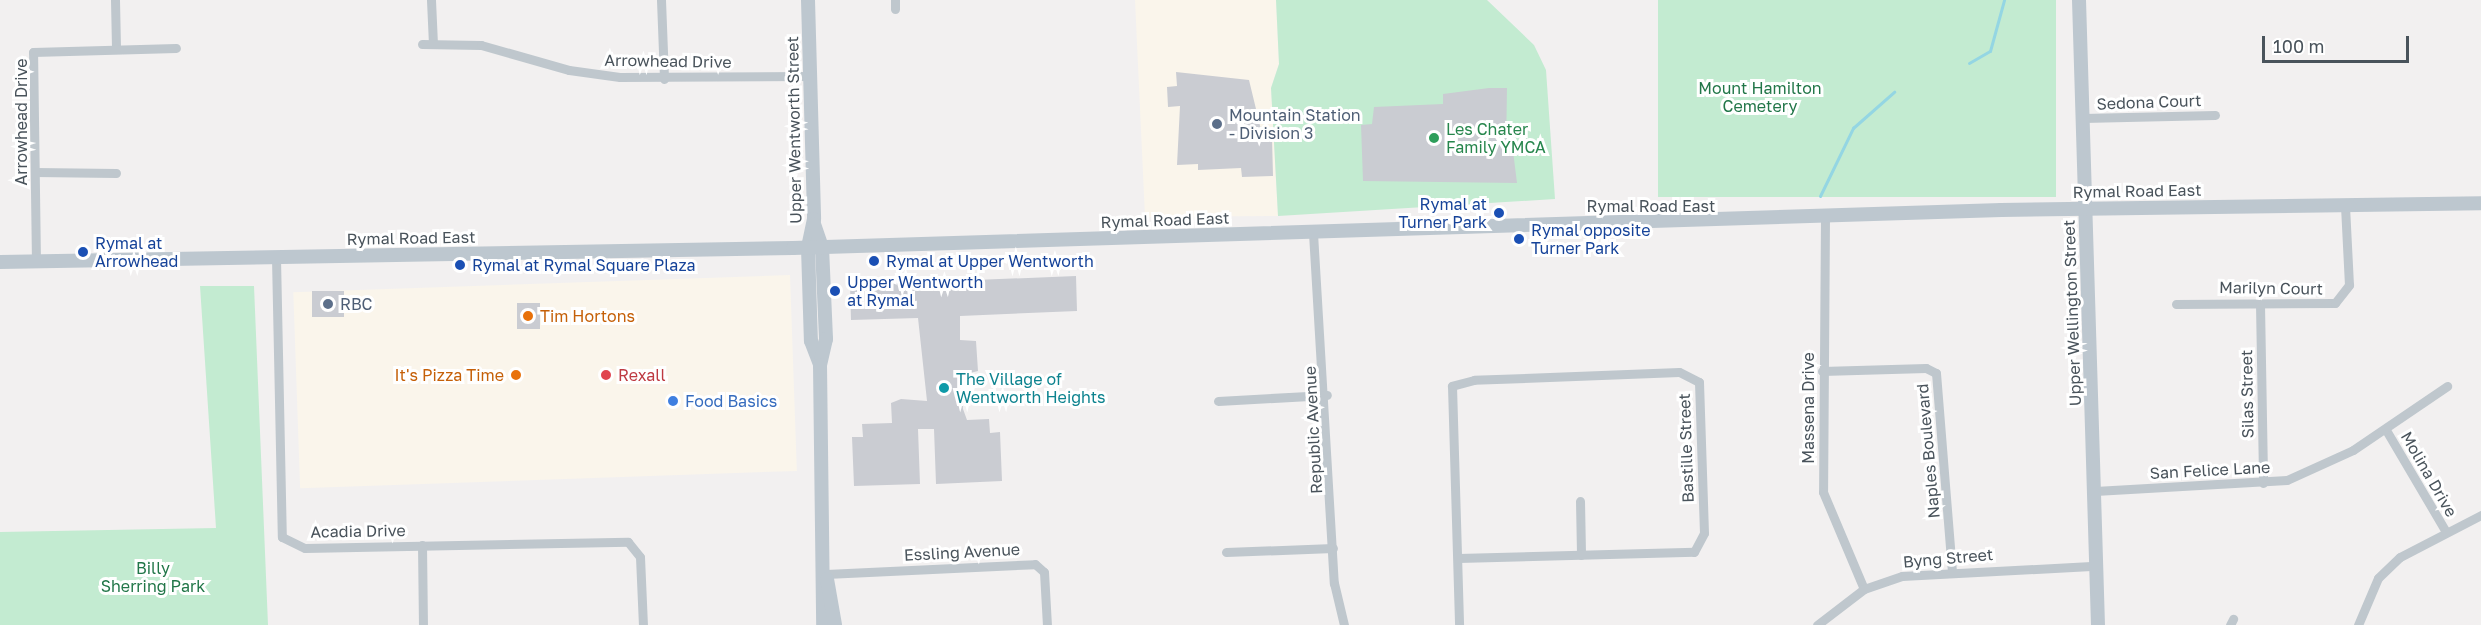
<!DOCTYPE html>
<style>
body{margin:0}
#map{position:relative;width:2481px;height:625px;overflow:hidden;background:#f2f0f0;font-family:"Golos Text",sans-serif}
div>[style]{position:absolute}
.commercial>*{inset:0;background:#faf5eb;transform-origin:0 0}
.green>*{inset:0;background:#c3ebd1;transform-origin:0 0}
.stream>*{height:3px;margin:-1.5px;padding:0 1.5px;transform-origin:1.5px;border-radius:1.5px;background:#94d6e3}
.building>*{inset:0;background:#caccd2;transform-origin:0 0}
.street>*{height:9px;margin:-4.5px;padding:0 4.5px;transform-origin:4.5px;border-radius:4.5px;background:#bfc7cd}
.secondary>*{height:14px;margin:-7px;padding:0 7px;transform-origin:7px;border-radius:7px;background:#bdc7cf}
.dots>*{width:16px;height:16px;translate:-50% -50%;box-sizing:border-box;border:3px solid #fff;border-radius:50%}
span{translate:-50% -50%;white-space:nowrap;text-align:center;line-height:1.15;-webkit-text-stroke:6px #fff;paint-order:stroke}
.street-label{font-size:16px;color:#49535b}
.park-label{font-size:16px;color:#217648}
.service-label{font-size:16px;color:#4e5e75}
.left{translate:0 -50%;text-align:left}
.leisure-label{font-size:16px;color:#27864d}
.transit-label{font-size:16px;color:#164399}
.right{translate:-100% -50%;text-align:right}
.food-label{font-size:16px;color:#c56008}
.health-label{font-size:16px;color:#be3a42}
.culture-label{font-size:16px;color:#0d838f}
.shop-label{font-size:16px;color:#366cbe}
.scale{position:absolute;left:2262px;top:36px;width:147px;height:27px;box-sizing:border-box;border:3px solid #49535b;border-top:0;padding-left:8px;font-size:18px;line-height:21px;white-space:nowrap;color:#49535b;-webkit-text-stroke:4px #fff;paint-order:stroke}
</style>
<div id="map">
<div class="commercial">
<div style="clip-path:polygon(1135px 0,1276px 0,1279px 64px,1271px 88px,1278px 216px,1145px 217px)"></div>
<div style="left:790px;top:275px;width:196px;height:497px;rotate:88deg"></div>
</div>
<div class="green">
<div style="clip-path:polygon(1276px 0,1487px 0,1534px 45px,1546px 70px,1555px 199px,1278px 216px,1271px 88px,1279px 64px)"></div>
<div style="left:1658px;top:0;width:398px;height:197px"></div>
<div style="clip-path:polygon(200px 286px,254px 286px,268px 625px,0 625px,0 532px,216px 528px)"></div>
</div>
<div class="stream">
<div style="left:1969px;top:63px;width:24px;rotate:-30deg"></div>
<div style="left:1990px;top:51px;width:53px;rotate:-74.6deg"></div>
<div style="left:1820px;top:196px;width:76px;rotate:-64.1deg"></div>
<div style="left:1853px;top:128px;width:55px;rotate:-41.3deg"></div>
</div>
<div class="building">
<div style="clip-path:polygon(1176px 72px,1249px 80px,1263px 138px,1272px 137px,1273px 176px,1242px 177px,1241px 168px,1198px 170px,1198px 164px,1177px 165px,1180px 106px,1168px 107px,1167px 87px,1177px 86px)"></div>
<div style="clip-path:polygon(1489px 88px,1507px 88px,1506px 151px,1513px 151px,1517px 183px,1363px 181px,1361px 125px,1372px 124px,1374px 107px,1443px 104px,1443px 94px)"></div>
<div style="clip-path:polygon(1076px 276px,1077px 311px,960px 316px,960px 340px,976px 341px,978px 371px,962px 375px,963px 409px,967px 420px,989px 419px,990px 433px,1000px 432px,1002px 481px,936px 484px,934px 429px,918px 429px,920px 484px,854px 486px,852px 437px,863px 437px,862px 424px,892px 423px,891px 403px,901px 399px,927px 401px,918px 318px,851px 320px,850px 285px)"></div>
<div style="left:344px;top:291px;width:26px;height:32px;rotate:90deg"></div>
<div style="left:517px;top:303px;width:23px;height:26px"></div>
</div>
<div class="street">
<div style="left:115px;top:0;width:48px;rotate:88.8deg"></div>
<div style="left:431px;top:0;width:44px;rotate:87.4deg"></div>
<div style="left:661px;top:0;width:79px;rotate:87.8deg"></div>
<div style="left:895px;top:0;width:9px;rotate:90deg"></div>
<div style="left:422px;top:44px;width:59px;rotate:1deg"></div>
<div style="left:481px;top:45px;width:91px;rotate:15.9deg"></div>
<div style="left:569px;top:70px;width:51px;rotate:7.8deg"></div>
<div style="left:620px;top:77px;width:189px;rotate:-0.3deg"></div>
<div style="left:2083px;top:118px;width:132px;rotate:-1.3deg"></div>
<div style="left:35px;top:172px;width:81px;rotate:0.7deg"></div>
<div style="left:1825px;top:217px;width:275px;rotate:90.4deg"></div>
<div style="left:1823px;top:492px;width:105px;rotate:67.1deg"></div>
<div style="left:1313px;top:233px;width:351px;rotate:86.6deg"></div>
<div style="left:1334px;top:583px;width:43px;rotate:76.6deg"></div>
<div style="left:276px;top:258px;width:279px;rotate:88.8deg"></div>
<div style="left:282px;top:537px;width:25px;rotate:26deg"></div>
<div style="left:305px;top:548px;width:323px;rotate:-1.1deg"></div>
<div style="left:628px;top:542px;width:19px;rotate:51deg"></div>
<div style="left:640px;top:557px;width:68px;rotate:87.5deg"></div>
<div style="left:36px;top:262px;width:210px;rotate:-90.8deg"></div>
<div style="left:33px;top:52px;width:143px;rotate:-1.6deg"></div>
<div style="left:2176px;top:304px;width:159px;rotate:-0.4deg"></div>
<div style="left:2335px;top:303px;width:23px;rotate:-52deg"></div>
<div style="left:2349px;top:285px;width:79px;rotate:-92.9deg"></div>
<div style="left:2260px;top:304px;width:179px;rotate:89deg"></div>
<div style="left:1822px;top:371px;width:104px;rotate:-1.7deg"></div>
<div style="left:1926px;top:368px;width:11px;rotate:27deg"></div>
<div style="left:1936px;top:373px;width:198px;rotate:85.4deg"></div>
<div style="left:1218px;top:401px;width:109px;rotate:-3.2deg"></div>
<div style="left:2386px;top:430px;width:118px;rotate:59.5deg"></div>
<div style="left:2095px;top:491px;width:192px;rotate:-3.3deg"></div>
<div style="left:2287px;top:480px;width:72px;rotate:-24.4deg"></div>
<div style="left:2353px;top:450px;width:114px;rotate:-34.2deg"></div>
<div style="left:1580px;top:501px;width:54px;rotate:88.9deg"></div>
<div style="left:422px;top:545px;width:80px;rotate:89.3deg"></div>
<div style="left:1226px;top:552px;width:107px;rotate:-2.1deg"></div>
<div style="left:1458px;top:558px;width:236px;rotate:-1.5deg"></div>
<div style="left:1694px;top:552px;width:21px;rotate:-62deg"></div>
<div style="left:1704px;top:533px;width:151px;rotate:-91.9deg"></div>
<div style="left:1699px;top:382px;width:22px;rotate:-153deg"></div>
<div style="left:1679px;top:372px;width:205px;rotate:177.8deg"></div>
<div style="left:1474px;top:380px;width:23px;rotate:165deg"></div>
<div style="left:1452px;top:386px;width:239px;rotate:88.3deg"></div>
<div style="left:826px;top:574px;width:209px;rotate:-2.7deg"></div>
<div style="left:1035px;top:564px;width:12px;rotate:42deg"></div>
<div style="left:1044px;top:572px;width:53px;rotate:86.8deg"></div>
<div style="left:1817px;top:625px;width:59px;rotate:-37.5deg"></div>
<div style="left:1864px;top:589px;width:40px;rotate:-18.9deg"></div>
<div style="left:1902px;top:576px;width:194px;rotate:-3deg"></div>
<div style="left:2230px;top:625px;width:7px;rotate:-63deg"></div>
<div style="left:2358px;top:625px;width:51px;rotate:-66.9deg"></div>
<div style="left:2378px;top:578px;width:30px;rotate:-44deg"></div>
<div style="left:2400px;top:557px;width:91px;rotate:-27.4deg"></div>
</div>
<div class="secondary">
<div style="left:808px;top:0;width:219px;rotate:88.4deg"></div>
<div style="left:814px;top:219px;width:30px;rotate:102deg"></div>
<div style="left:808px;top:248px;width:93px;rotate:88.2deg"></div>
<div style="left:811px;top:341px;width:25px;rotate:69deg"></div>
<div style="left:2079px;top:0;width:625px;rotate:88.26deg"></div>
<div style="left:814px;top:224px;width:24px;rotate:71deg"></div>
<div style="left:822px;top:247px;width:92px;rotate:87.5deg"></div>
<div style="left:826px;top:339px;width:27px;rotate:103deg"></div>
<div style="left:820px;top:365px;width:260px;rotate:89.3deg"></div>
<div style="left:0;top:262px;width:793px;rotate:-1.01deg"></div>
<div style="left:793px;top:248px;width:1209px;rotate:-1.8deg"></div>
<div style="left:2001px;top:210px;width:480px;rotate:-0.8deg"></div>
<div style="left:827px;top:579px;width:47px;rotate:80.1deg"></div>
</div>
<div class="dots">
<div style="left:1217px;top:124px;background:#5c6f8a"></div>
<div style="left:1434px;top:138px;background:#2e9e5b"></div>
<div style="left:1499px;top:213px;background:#1a4fb4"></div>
<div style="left:1519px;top:239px;background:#1a4fb4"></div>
<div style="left:83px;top:252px;background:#1a4fb4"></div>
<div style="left:874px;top:261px;background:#1a4fb4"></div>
<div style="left:460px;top:265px;background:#1a4fb4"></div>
<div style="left:835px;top:291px;background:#1a4fb4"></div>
<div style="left:328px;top:304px;background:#5c6f8a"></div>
<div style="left:528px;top:316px;background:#e8710a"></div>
<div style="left:516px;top:375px;background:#e8710a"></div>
<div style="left:606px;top:375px;background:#e0444e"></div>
<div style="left:944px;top:388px;background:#0f9aa8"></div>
<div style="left:673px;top:401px;background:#3f7fe0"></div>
</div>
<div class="street-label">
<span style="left:668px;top:61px;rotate:1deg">Arrowhead Drive</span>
<span style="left:2149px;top:102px;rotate:-2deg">Sedona Court</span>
<span style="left:21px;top:122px;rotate:-90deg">Arrowhead Drive</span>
<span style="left:794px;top:130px;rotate:-91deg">Upper Wentworth Street</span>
<span style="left:2137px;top:191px;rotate:-1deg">Rymal Road East</span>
<span style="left:1651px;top:206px">Rymal Road East</span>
<span style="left:1165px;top:220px;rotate:-2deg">Rymal Road East</span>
<span style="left:411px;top:238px;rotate:-1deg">Rymal Road East</span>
<span style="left:2271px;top:288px;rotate:1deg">Marilyn Court</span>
<span style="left:2072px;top:313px;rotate:-92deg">Upper Wellington Street</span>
<span style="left:2247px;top:394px;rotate:-91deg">Silas Street</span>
<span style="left:1808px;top:408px;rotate:-90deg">Massena Drive</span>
<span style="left:1313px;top:430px;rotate:-93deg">Republic Avenue</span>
<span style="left:1686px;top:448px;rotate:-92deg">Bastille Street</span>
<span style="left:1928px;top:451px;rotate:-95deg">Naples Boulevard</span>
<span style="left:2210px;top:470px;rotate:-3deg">San Felice Lane</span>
<span style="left:2429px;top:474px;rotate:60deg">Molina Drive</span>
<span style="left:358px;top:531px;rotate:-1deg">Acadia Drive</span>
<span style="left:962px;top:552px;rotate:-3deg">Essling Avenue</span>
<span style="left:1948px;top:558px;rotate:-5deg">Byng Street</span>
</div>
<div class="park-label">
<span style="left:1760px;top:97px">Mount Hamilton<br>Cemetery</span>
<span style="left:153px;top:577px">Billy<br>Sherring Park</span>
</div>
<div class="service-label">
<span class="left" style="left:1229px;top:124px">Mountain Station<br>- Division 3</span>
<span class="left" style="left:340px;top:304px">RBC</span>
</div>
<div class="leisure-label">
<span class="left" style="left:1446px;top:138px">Les Chater<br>Family YMCA</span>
</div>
<div class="transit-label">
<span class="right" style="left:1487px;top:213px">Rymal at<br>Turner Park</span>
<span class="left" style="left:1531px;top:239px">Rymal opposite<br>Turner Park</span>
<span class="left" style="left:95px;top:252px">Rymal at<br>Arrowhead</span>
<span class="left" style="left:886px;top:261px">Rymal at Upper Wentworth</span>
<span class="left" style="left:472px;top:265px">Rymal at Rymal Square Plaza</span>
<span class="left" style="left:847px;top:291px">Upper Wentworth<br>at Rymal</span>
</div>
<div class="food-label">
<span class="left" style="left:540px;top:316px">Tim Hortons</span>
<span class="right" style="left:504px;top:375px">It's Pizza Time</span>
</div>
<div class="health-label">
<span class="left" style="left:618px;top:375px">Rexall</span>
</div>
<div class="culture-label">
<span class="left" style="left:956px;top:388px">The Village of<br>Wentworth Heights</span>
</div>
<div class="shop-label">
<span class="left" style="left:685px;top:401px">Food Basics</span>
</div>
<div class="scale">100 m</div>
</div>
